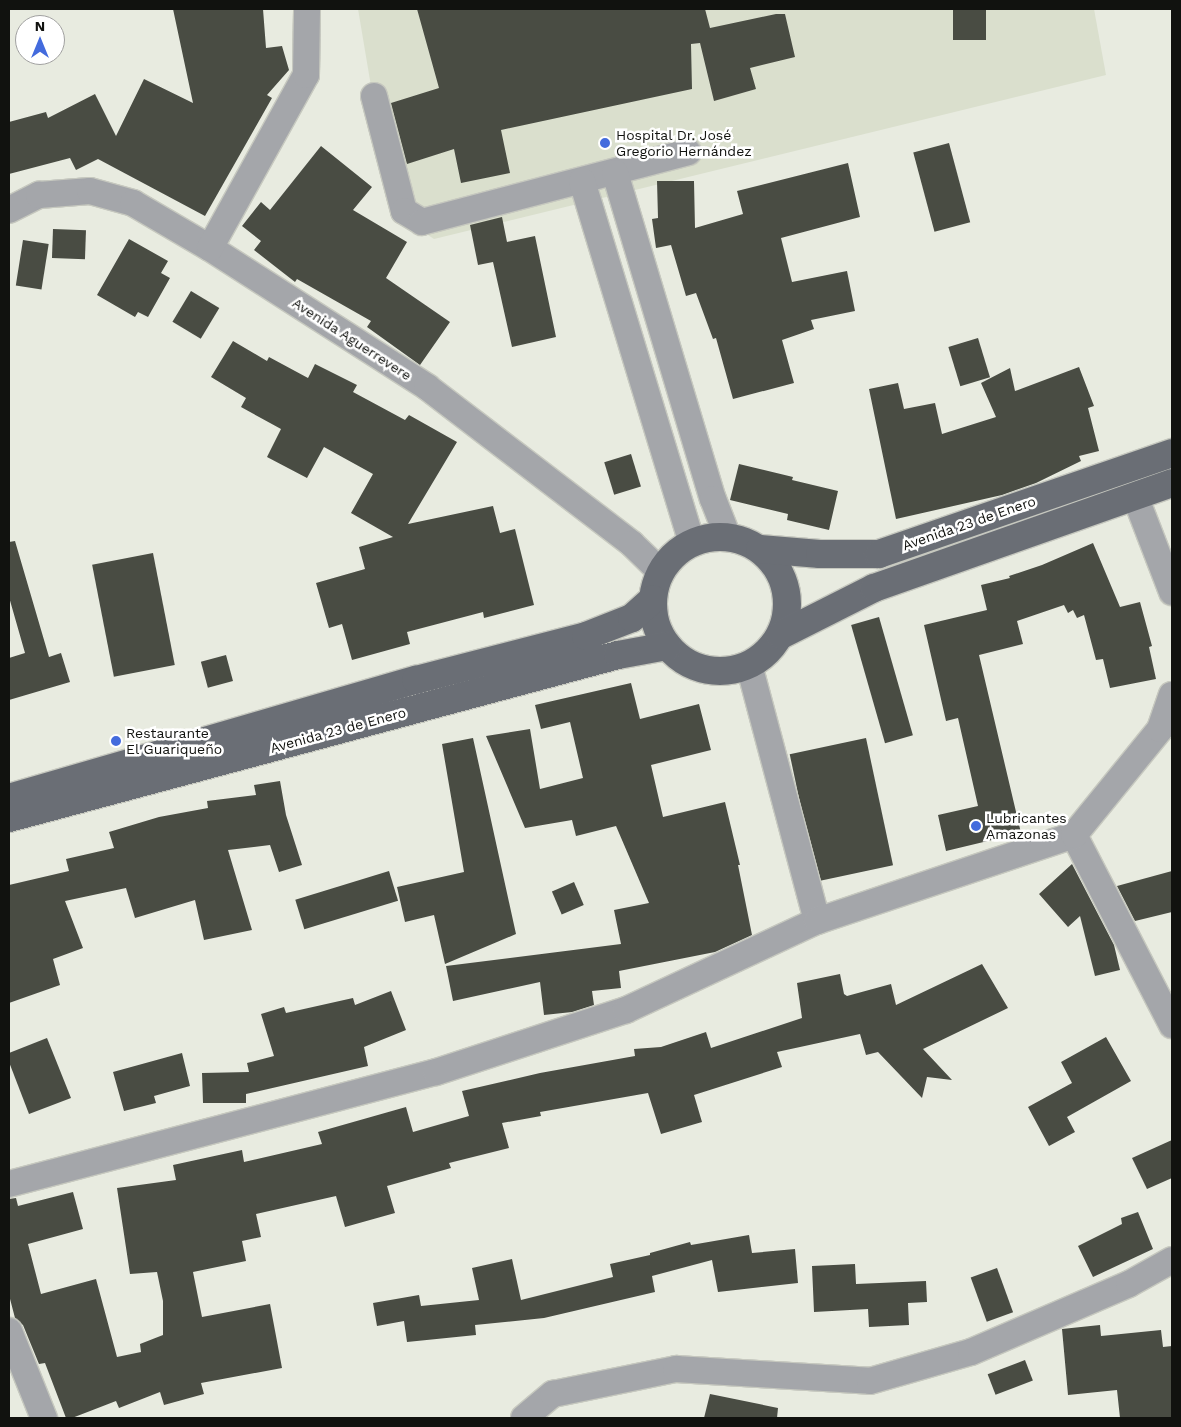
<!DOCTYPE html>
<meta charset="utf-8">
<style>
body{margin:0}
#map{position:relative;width:1181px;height:1427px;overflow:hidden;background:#e8ebe0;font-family:"Work Sans",sans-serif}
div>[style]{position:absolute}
.built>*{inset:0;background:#dadfcd}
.building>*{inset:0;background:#494c43;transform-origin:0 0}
.roads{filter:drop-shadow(1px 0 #c6c8bf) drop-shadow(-1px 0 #c6c8bf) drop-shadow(0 1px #c6c8bf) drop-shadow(0 -1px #c6c8bf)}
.minor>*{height:26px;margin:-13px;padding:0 13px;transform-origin:13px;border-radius:13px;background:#a4a6aa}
.major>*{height:28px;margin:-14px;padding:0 14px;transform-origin:14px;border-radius:14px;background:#6a6e75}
.major>.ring{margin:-14px;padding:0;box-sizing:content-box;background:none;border:28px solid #6a6e75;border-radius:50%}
.dots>*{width:14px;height:14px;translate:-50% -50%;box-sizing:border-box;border:2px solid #fff;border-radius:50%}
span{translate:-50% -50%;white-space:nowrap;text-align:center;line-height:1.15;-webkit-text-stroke:5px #fff;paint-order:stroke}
.poi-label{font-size:14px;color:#11120f}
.left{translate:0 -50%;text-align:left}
.street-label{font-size:14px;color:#11120f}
.frame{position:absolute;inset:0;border:10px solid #11120f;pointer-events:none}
.north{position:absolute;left:15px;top:15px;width:50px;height:50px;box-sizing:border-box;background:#fff;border:1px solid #a0a09f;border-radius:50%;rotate:0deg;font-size:14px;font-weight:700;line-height:20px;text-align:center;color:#11120f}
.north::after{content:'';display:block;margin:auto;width:18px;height:22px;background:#436bdd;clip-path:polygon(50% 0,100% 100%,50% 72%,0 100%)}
</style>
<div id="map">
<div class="built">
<div style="clip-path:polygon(358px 9px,1094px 9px,1106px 75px,434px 239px,392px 211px)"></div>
</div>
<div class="building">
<div style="clip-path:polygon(173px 9px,263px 9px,266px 48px,282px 46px,289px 70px,267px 95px,272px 98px,205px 216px,98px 159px,76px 170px,70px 158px,9px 174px,9px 122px,46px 112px,48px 118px,95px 94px,116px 136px,144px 79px,193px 103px)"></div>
<div style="clip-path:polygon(417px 9px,705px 9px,710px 28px,776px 14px,785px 14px,795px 57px,750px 68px,756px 89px,714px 101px,700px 43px,691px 44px,692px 89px,501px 130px,510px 173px,461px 183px,454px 149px,407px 164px,391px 103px,439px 88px)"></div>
<div style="left:953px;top:9px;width:33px;height:31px"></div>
<div style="left:949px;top:143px;width:82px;height:37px;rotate:75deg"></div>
<div style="clip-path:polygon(321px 146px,372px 187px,353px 210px,407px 242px,386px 278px,450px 322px,420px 365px,367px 327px,371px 321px,297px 279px,295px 282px,254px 250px,261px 241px,242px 226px,261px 202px,270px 210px)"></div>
<div style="clip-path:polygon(848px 163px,860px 217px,781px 238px,792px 282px,847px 271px,855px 311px,811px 320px,814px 329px,782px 340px,794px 383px,733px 399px,716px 338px,713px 339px,696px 293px,686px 296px,671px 245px,656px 248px,652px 219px,658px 218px,657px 181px,694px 181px,695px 228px,743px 214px,737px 191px)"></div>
<div style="clip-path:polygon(502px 217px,507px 242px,535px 236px,556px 337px,512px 347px,493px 262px,478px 265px,470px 225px)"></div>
<div style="left:53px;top:229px;width:33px;height:29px;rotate:2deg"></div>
<div style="clip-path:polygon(129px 239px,168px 261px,161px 273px,170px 278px,148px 317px,138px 312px,135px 317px,97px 295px)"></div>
<div style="left:23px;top:240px;width:26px;height:46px;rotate:9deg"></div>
<div style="left:191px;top:291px;width:33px;height:36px;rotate:31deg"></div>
<div style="left:978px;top:338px;width:41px;height:31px;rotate:73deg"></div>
<div style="clip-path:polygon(233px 341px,267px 361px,269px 357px,308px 378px,315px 364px,357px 385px,353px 392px,405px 420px,409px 415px,457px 442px,408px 524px,493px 506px,500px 533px,515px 529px,534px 605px,484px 618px,483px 612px,407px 632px,410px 644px,352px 660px,342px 624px,329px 628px,316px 583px,365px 569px,359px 547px,393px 537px,351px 513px,373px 474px,324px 447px,307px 478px,267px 457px,281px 429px,241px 407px,246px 398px,211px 377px)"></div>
<div style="clip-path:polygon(1079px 367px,1094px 406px,1088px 408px,1099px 451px,1079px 456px,1081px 461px,1036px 483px,1002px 495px,896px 519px,869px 389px,898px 383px,904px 409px,935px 403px,942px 434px,996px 417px,981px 383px,1010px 368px,1015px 391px)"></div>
<div style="left:631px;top:454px;width:34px;height:28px;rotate:73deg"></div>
<div style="clip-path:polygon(739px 464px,793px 477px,792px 480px,838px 491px,829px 530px,787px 520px,788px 514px,730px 500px)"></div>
<div style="clip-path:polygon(15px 541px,49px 657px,61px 653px,70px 682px,9px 700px,9px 658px,25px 653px,9px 597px,9px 542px)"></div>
<div style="clip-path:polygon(1093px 543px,1120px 607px,1140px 602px,1152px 646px,1149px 647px,1156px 679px,1110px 688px,1103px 659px,1096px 660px,1084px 615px,1077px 618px,1073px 610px,1068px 613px,1064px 605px,1017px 621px,1023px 644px,979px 655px,1021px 833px,946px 851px,938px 815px,978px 806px,958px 718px,946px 721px,924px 625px,987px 610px,981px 585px,1010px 578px,1009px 576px,1042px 565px)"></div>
<div style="left:153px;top:553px;width:114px;height:62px;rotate:79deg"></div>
<div style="left:879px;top:617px;width:123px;height:29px;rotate:74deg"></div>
<div style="left:226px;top:655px;width:27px;height:26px;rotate:75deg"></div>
<div style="clip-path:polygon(631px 683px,640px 719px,699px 704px,711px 750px,651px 765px,663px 817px,725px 802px,740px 865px,738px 865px,752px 935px,715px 952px,619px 971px,621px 988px,592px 991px,594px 1005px,572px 1012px,544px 1015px,540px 982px,453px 1001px,446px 966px,621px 944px,614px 910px,649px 903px,616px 826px,576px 836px,572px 820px,525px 828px,486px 736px,530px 729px,540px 789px,583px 778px,570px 722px,541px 729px,535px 705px)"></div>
<div style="clip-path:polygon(473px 738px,516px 934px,445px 964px,434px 915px,405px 922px,397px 887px,464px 872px,442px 744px)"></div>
<div style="left:866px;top:738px;width:130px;height:78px;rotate:78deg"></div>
<div style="clip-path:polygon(280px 781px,286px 815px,302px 865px,279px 872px,270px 845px,228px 850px,252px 930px,204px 940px,195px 900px,135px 918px,126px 888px,65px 901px,83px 948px,53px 959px,60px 985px,9px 1003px,9px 885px,69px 871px,66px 859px,114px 848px,109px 832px,159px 817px,208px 808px,207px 801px,256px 795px,254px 785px)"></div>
<div style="clip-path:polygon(1072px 864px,1114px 945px,1120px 970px,1095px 976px,1080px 916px,1068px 927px,1039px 894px)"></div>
<div style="left:389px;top:871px;width:31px;height:98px;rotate:73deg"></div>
<div style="clip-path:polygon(1172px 871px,1172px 912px,1135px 921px,1117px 886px)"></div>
<div style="left:574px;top:882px;width:25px;height:24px;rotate:67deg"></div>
<div style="clip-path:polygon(982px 964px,1008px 1008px,923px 1049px,952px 1080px,927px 1077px,922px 1098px,878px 1052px,866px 1055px,860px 1034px,777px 1052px,782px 1067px,694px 1095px,702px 1122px,661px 1134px,648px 1093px,540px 1112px,541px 1116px,502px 1123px,509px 1148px,449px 1163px,451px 1168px,387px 1186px,395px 1213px,345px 1227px,336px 1196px,256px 1214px,261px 1237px,242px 1241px,246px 1261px,193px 1272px,202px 1317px,270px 1304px,282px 1368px,201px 1383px,204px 1394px,164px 1405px,160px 1392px,119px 1408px,116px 1401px,72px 1418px,66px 1418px,45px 1363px,39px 1364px,23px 1325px,15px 1318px,9px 1295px,9px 1199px,16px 1198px,18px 1206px,73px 1192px,83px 1229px,28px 1244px,41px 1294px,96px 1279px,117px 1357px,141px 1352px,140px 1344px,163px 1335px,163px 1301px,157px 1272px,130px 1274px,117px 1188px,176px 1180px,173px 1165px,242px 1150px,244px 1162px,322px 1144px,318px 1132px,406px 1107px,413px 1132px,469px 1116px,462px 1091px,540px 1073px,635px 1056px,634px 1049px,661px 1047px,706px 1032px,711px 1048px,802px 1018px,797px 983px,840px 974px,844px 994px,847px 996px,891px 984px,896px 1005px)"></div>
<div style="clip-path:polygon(391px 991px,406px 1030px,364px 1047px,368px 1066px,246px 1094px,246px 1103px,203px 1103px,202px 1073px,249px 1072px,247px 1063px,274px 1056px,261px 1014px,284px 1007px,286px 1013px,353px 998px,355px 1005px)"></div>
<div style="clip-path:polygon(1106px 1037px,1131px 1081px,1067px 1117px,1075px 1132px,1049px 1146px,1028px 1107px,1072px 1083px,1061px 1062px)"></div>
<div style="clip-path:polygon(47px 1038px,71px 1098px,29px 1114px,9px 1062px,9px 1053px)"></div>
<div style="clip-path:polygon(182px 1053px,190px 1086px,154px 1096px,156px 1103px,124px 1111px,113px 1072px)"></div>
<div style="clip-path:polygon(1172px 1140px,1172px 1178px,1147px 1189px,1132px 1158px)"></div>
<div style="clip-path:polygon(1138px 1212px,1153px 1249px,1093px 1277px,1078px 1246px,1122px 1224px,1121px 1218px)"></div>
<div style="clip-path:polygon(749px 1235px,752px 1253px,795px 1249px,798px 1283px,718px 1292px,712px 1260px,652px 1276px,655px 1292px,544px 1318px,475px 1325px,476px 1335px,407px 1342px,404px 1321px,377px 1326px,373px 1303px,419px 1295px,421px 1306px,479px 1300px,472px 1268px,512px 1259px,521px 1300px,613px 1277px,610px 1264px,650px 1255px,650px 1253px,690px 1242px,691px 1245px)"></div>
<div style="clip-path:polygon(855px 1264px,856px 1284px,926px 1281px,927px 1302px,908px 1303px,909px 1325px,869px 1327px,868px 1309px,814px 1312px,812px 1266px)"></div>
<div style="left:997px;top:1268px;width:47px;height:28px;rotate:70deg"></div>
<div style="clip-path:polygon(1100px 1325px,1101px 1336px,1161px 1330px,1163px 1347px,1172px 1346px,1172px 1418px,1120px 1418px,1117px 1390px,1068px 1395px,1062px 1329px)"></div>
<div style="left:1025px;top:1360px;width:22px;height:40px;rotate:69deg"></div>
<div style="clip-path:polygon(710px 1394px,778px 1408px,777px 1418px,704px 1418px)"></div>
</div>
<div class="roads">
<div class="minor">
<div style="left:374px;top:96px;width:119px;rotate:75.4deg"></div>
<div style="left:404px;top:211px;width:21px;rotate:31deg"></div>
<div style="left:422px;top:222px;width:275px;rotate:-14.7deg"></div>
<div style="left:615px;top:173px;width:340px;rotate:73.3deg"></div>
<div style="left:713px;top:499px;width:41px;rotate:68.5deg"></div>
<div style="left:582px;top:181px;width:378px;rotate:73.1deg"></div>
<div style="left:9px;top:210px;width:34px;rotate:-27deg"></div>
<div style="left:39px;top:195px;width:51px;rotate:-4.5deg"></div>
<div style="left:90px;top:191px;width:45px;rotate:15.6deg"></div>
<div style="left:133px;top:203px;width:89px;rotate:30.3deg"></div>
<div style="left:210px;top:248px;width:258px;rotate:32.6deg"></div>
<div style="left:427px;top:387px;width:258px;rotate:37.4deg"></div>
<div style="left:632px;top:544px;width:40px;rotate:44deg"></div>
<div style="left:210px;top:248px;width:198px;rotate:-61deg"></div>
<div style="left:306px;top:75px;width:66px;rotate:-89.1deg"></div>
<div style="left:1135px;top:496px;width:103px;rotate:68.9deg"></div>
<div style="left:749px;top:665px;width:265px;rotate:75.1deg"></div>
<div style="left:1074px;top:835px;width:214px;rotate:62.7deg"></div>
<div style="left:9px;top:1184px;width:441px;rotate:-14.7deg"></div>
<div style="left:436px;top:1072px;width:200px;rotate:-18.1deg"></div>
<div style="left:626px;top:1010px;width:211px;rotate:-25deg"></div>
<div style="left:817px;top:921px;width:271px;rotate:-18.5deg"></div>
<div style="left:1074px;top:835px;width:136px;rotate:-50.9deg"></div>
<div style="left:1160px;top:729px;width:36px;rotate:-71deg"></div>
<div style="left:9px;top:1331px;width:94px;rotate:68.1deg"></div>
<div style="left:524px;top:1418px;width:38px;rotate:-40deg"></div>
<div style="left:553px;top:1394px;width:126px;rotate:-11.5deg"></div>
<div style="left:676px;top:1369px;width:194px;rotate:3.5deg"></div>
<div style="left:870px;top:1381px;width:105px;rotate:-16deg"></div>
<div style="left:971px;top:1352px;width:172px;rotate:-23.3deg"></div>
<div style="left:1129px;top:1284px;width:49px;rotate:-29.2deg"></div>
</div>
<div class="major">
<div class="ring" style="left:653px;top:537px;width:106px;height:106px"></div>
<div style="left:760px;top:549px;width:60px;rotate:4.8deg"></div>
<div style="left:820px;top:554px;width:59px"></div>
<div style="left:879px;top:554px;width:310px;rotate:-19deg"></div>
<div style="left:781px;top:635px;width:104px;rotate:-26.8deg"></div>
<div style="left:874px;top:588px;width:316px;rotate:-19.4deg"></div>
<div style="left:9px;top:798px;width:424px;rotate:-16.2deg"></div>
<div style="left:416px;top:680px;width:176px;rotate:-14.5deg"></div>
<div style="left:586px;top:636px;width:49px;rotate:-21.4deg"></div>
<div style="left:632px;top:618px;width:28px;rotate:-42deg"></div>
<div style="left:9px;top:818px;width:630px;rotate:-14.98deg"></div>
<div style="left:618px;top:655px;width:50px;rotate:-10.4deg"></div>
</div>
</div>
<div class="dots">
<div style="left:605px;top:143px;background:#436bdd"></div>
<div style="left:116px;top:741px;background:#436bdd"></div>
<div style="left:976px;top:826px;background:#436bdd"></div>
</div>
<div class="poi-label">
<span class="left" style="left:616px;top:143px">Hospital Dr. José<br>Gregorio Hernández</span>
<span class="left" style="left:126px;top:741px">Restaurante<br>El Guariqueño</span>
<span class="left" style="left:986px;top:826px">Lubricantes<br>Amazonas</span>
</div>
<div class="street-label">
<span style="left:352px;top:339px;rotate:33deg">Avenida Aguerrevere</span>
<span style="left:969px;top:523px;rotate:-19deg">Avenida 23 de Enero</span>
<span style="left:338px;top:730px;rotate:-15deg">Avenida 23 de Enero</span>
</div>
<div class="frame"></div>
<div class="north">N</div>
</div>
